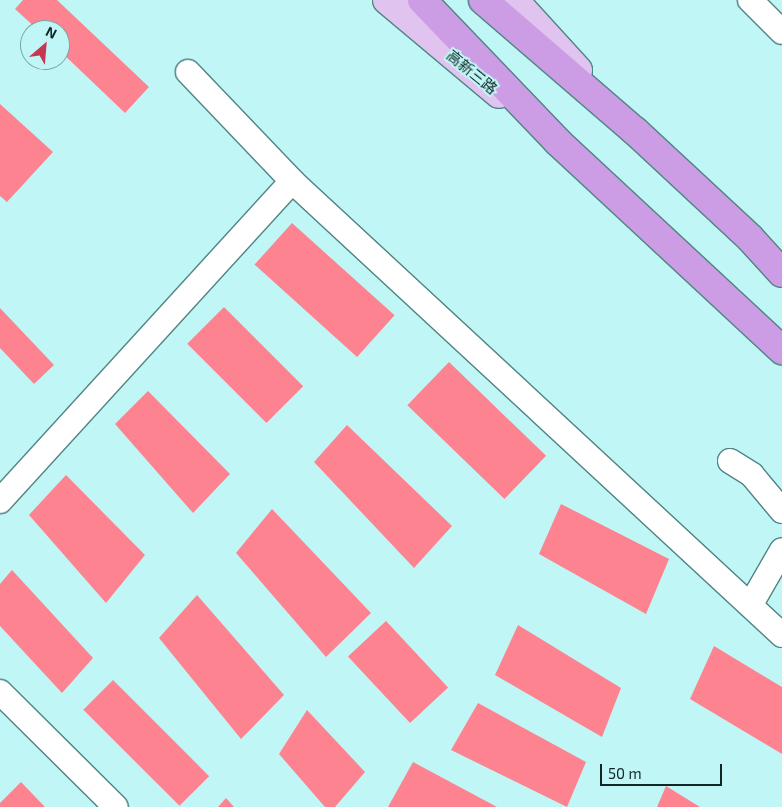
<!DOCTYPE html>
<meta charset="utf-8">
<style>
body{margin:0}
#map{position:relative;width:782px;height:807px;overflow:hidden;background:#c0f7f6;font-family:"Exo 2","Noto Sans SC",sans-serif}
div>[style]{position:absolute}
.building>*{inset:0;background:#fd8391;transform-origin:0 0}
.roads{filter:drop-shadow(1px 0 #518584) drop-shadow(-1px 0 #518584) drop-shadow(0 1px #518584) drop-shadow(0 -1px #518584)}
.minor>*{height:24px;margin:-12px;padding:0 12px;transform-origin:12px;border-radius:12px;background:#fff}
.major>*{height:28px;margin:-14px;padding:0 14px;transform-origin:14px;border-radius:14px;background:#e0c4ef}
.highway>*{height:28px;margin:-14px;padding:0 14px;transform-origin:14px;border-radius:14px;background:#cc9ce4}
span{translate:-50% -50%;white-space:nowrap;text-align:center;line-height:1.15;-webkit-text-stroke:4px #c0f7f6;paint-order:stroke}
.street-label{font-size:15px;color:#112727}
.north{position:absolute;left:20px;top:20px;width:50px;height:50px;box-sizing:border-box;background:#c0f7f6;border:1px solid #7aa4a3;border-radius:50%;rotate:27deg;font-size:14px;font-weight:700;line-height:20px;text-align:center;color:#112727}
.north::after{content:'';display:block;margin:auto;width:18px;height:22px;background:#c73753;clip-path:polygon(50% 0,100% 100%,50% 72%,0 100%)}
.scale{position:absolute;left:600px;top:764px;width:122px;height:22px;box-sizing:border-box;border:2px solid #112727;border-top:0;padding-left:6px;font-size:15px;line-height:18px;white-space:nowrap;color:#112727;-webkit-text-stroke:4px #c0f7f6;paint-order:stroke}
</style>
<div id="map">
<div class="building">
<div style="clip-path:polygon(23px 0,57px 0,149px 87px,125px 113px,60px 51px,60px 30px,38px 30px,15px 9px)"></div>
<div style="clip-path:polygon(0 104px,53px 152px,7px 202px,0 196px)"></div>
<div style="left:292px;top:223px;width:138px;height:56px;rotate:42deg"></div>
<div style="left:224px;top:307px;width:112px;height:52px;rotate:45deg"></div>
<div style="clip-path:polygon(0 308px,54px 365px,34px 384px,0 348px)"></div>
<div style="left:449px;top:362px;width:135px;height:60px;rotate:44deg"></div>
<div style="clip-path:polygon(148px 391px,230px 474px,193px 513px,115px 424px)"></div>
<div style="clip-path:polygon(347px 425px,452px 526px,414px 568px,314px 462px)"></div>
<div style="clip-path:polygon(66px 475px,145px 555px,106px 603px,29px 515px)"></div>
<div style="clip-path:polygon(561px 504px,669px 559px,646px 614px,539px 554px)"></div>
<div style="clip-path:polygon(272px 509px,371px 613px,326px 657px,236px 553px)"></div>
<div style="clip-path:polygon(12px 570px,93px 658px,62px 693px,0 626px,0 584px)"></div>
<div style="clip-path:polygon(197px 595px,284px 695px,241px 739px,159px 638px)"></div>
<div style="left:386px;top:621px;width:91px;height:52px;rotate:47deg"></div>
<div style="clip-path:polygon(518px 625px,621px 688px,602px 737px,495px 675px)"></div>
<div style="clip-path:polygon(714px 646px,782px 687px,782px 754px,690px 699px)"></div>
<div style="left:113px;top:680px;width:136px;height:42px;rotate:45deg"></div>
<div style="clip-path:polygon(478px 703px,586px 762px,567px 807px,451px 750px)"></div>
<div style="clip-path:polygon(307px 710px,365px 772px,335px 807px,325px 807px,279px 754px)"></div>
<div style="clip-path:polygon(413px 762px,497px 807px,388px 807px)"></div>
<div style="clip-path:polygon(21px 782px,45px 807px,0 807px,0 803px)"></div>
<div style="clip-path:polygon(666px 786px,700px 807px,657px 807px)"></div>
<div style="clip-path:polygon(226px 798px,234px 807px,218px 807px)"></div>
</div>
<div class="roads">
<div class="minor">
<div style="left:750px;top:0;width:45px;rotate:45deg"></div>
<div style="left:188px;top:72px;width:151px;rotate:46.3deg"></div>
<div style="left:292px;top:181px;width:668px;rotate:42.82deg"></div>
<div style="left:730px;top:461px;width:26px;rotate:32deg"></div>
<div style="left:752px;top:475px;width:47px;rotate:50.2deg"></div>
<div style="left:0;top:501px;width:433px;rotate:-47.6deg"></div>
<div style="left:751px;top:604px;width:62px;rotate:-60.1deg"></div>
<div style="left:0;top:692px;width:163px;rotate:44.8deg"></div>
</div>
<div class="major">
<div style="left:387px;top:0;width:146px;rotate:40deg"></div>
<div style="left:514px;top:0;width:95px;rotate:47.6deg"></div>
</div>
<div class="highway">
<div style="left:422px;top:0;width:197px;rotate:46.2deg"></div>
<div style="left:558px;top:142px;width:306px;rotate:42.9deg"></div>
<div style="left:483px;top:0;width:201px;rotate:40.8deg"></div>
<div style="left:635px;top:131px;width:157px;rotate:42.9deg"></div>
<div style="left:750px;top:238px;width:47px;rotate:47.6deg"></div>
</div>
</div>
<div class="street-label">
<span style="left:472px;top:72px;rotate:39deg">高新三路</span>
</div>
<div class="north">N</div>
<div class="scale">50 m</div>
</div>
